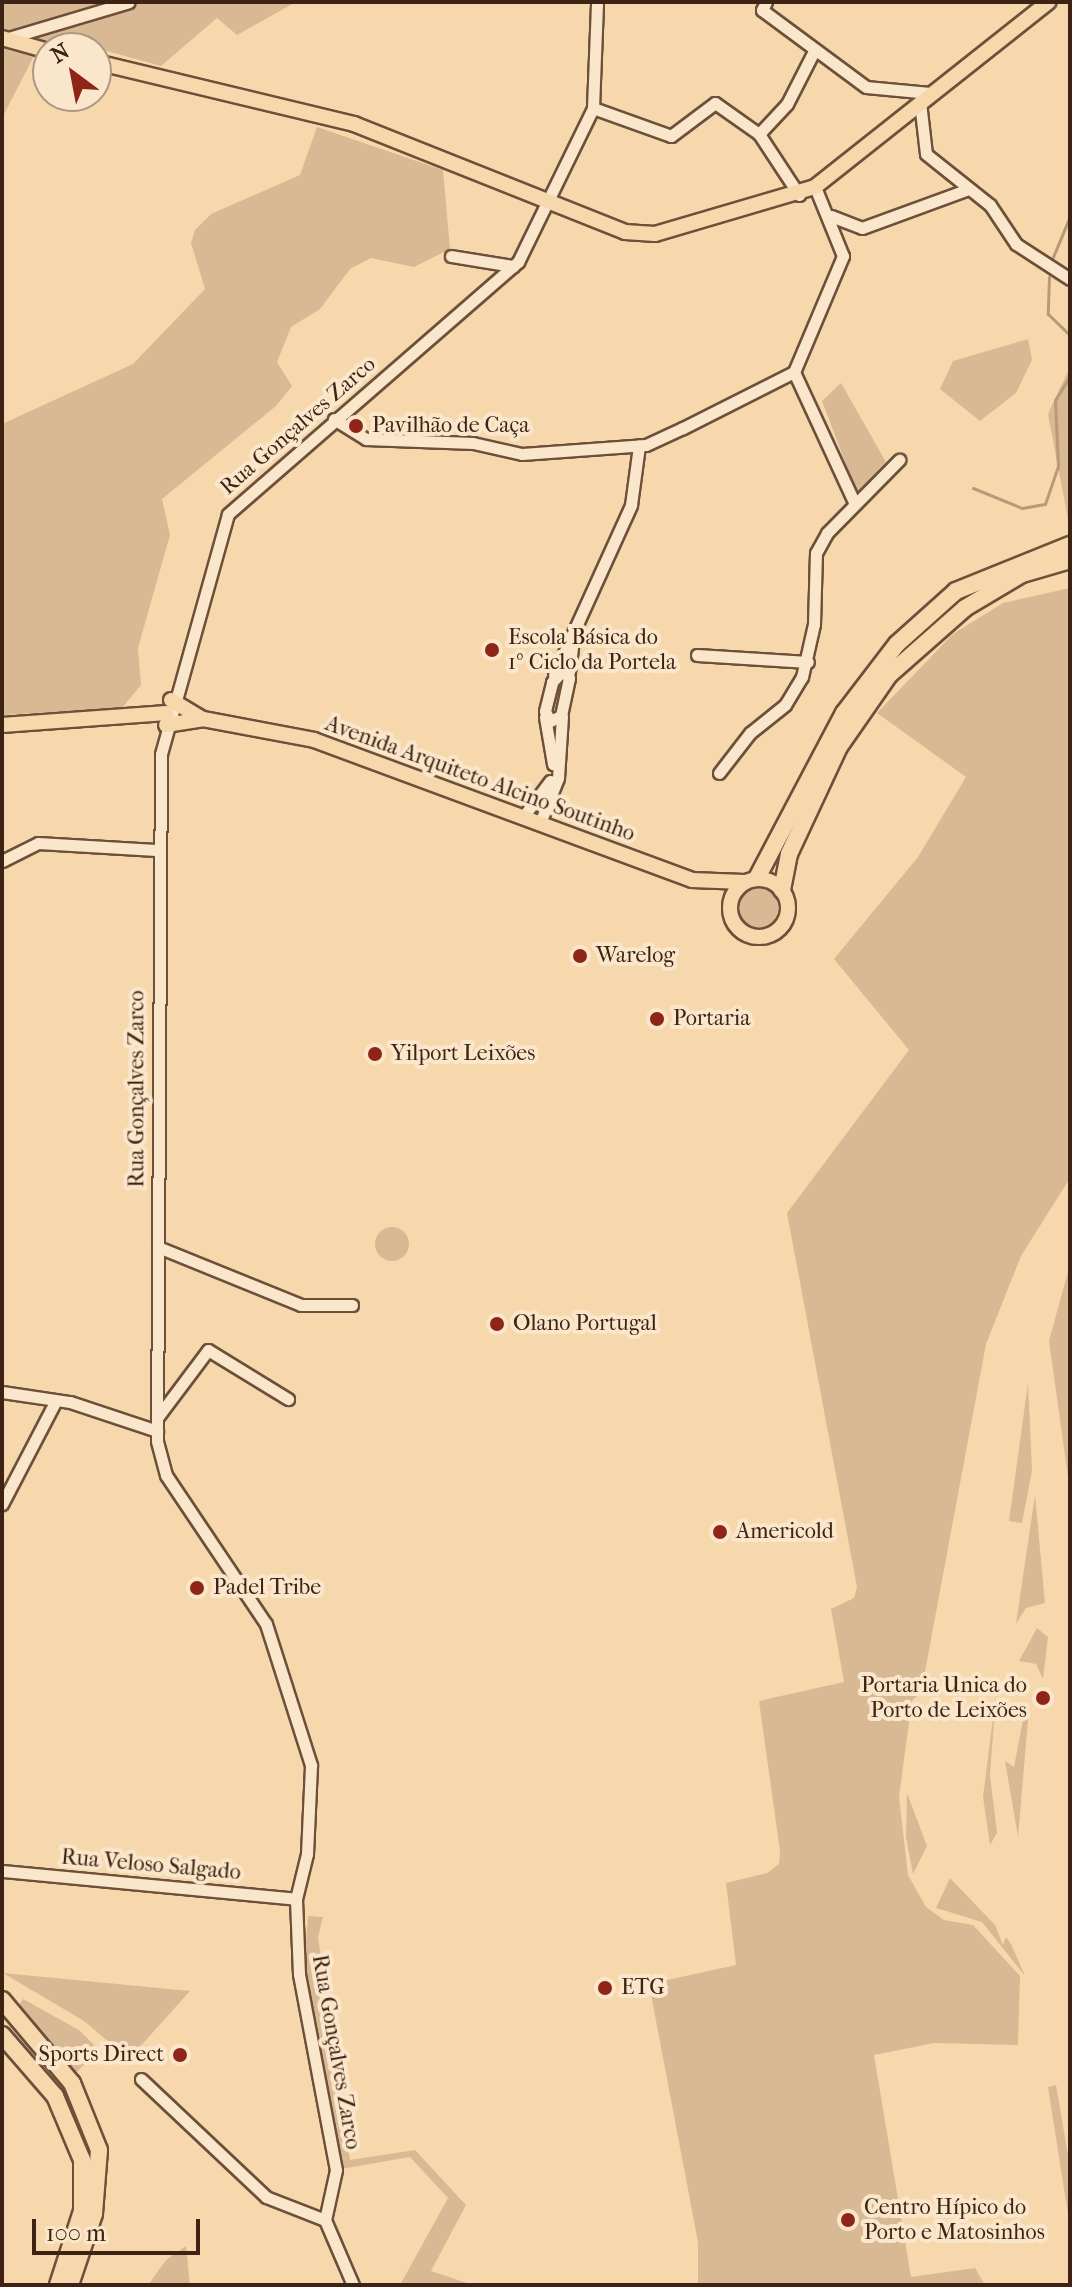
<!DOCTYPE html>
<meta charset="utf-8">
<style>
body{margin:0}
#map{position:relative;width:1072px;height:2287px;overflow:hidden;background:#f7d8ad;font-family:"IM FELL French Canon",serif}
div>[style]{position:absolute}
.green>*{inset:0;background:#d8b993}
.round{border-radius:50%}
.stream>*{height:3px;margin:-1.5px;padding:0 1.5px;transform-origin:1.5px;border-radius:1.5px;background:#b89a79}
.roads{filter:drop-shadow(2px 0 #6c503a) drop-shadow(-2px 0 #6c503a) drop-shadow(0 2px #6c503a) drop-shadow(0 -2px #6c503a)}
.minor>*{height:11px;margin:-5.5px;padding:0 5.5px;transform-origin:5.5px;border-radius:5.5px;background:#fae6ca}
.major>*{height:14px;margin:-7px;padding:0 7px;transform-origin:7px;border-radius:7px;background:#f7d8ad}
.major>.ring{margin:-7px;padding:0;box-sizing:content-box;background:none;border:14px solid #f7d8ad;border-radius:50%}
.highway>*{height:16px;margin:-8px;padding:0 8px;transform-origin:8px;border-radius:8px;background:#f7d8ad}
.dots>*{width:22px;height:22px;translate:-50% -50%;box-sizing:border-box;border:4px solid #fae6ca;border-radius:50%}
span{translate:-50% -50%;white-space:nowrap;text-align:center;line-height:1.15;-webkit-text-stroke:8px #fae6ca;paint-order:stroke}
.street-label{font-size:22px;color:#3e2314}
.poi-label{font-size:22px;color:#3e2314}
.left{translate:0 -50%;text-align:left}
.right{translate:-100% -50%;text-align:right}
.frame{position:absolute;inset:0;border:4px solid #3e2314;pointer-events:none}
.north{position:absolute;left:32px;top:32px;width:80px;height:80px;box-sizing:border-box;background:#fae6ca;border:2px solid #af9881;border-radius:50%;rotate:328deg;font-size:22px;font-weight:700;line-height:32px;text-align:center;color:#3e2314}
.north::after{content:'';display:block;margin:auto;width:28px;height:36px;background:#8f2418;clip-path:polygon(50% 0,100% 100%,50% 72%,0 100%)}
.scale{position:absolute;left:32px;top:2219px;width:168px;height:36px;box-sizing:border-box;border:4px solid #3e2314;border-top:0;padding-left:10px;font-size:24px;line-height:28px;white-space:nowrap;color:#3e2314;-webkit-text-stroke:6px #fae6ca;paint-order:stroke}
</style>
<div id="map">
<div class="green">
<div style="clip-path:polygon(2px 2px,296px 2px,237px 35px,217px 18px,161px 66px,96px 48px,51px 47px,34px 56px,2px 118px)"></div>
<div style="clip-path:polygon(317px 127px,443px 170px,450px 249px,414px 267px,371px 258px,350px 269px,320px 309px,291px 327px,277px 362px,292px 386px,276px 406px,162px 499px,170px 535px,138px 648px,141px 685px,122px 708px,2px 715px,2px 424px,133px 364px,205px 289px,191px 243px,195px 230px,211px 214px,300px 175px)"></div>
<div style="clip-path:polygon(1028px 339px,1032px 360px,1016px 393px,980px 421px,940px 389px,953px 361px)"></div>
<div style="clip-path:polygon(1070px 367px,1070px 530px,1048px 414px)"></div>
<div style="clip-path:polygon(841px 383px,886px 462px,857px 493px,822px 401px)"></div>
<div style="clip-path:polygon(1070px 588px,1070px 1178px,1021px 1256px,986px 1344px,921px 1693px,912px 1700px,899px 1797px,908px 1875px,926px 1907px,944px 1920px,973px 1925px,1020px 1976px,1018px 2045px,934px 2043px,874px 2055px,911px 2277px,975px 2268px,985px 2285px,698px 2285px,698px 2242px,649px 1984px,736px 1965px,726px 1883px,767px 1873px,779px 1864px,780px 1851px,759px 1701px,844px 1682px,831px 1609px,854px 1598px,857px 1587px,787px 1213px,909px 1050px,834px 959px,918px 857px,966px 777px,877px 713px,953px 634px,1003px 603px)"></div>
<div class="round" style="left:736px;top:886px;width:42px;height:42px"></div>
<div class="round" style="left:375px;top:1227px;width:34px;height:34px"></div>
<div style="clip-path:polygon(1070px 1264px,1070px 1491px,1049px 1341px)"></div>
<div style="clip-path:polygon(1028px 1383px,1032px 1471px,1022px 1523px,1009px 1521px)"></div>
<div style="clip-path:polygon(1035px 1495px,1045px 1603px,1026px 1608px,1016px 1624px)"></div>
<div style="clip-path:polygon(1037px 1628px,1048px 1637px,1043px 1679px,1036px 1664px,1019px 1661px)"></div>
<div style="clip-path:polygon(996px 1694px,990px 1775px,997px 1833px,990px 1845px,983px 1797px)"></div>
<div style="clip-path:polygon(1025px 1709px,1029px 1709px,1018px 1837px,1005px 1761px,1014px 1767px)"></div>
<div style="clip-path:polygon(907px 1793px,927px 1846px,913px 1874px,906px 1837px)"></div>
<div style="clip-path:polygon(950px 1878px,995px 1925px,1003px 1945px,1006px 1937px,1011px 1944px,1025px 1976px,982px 1922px,936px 1908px)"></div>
<div style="clip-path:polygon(308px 1916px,323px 1917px,318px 1937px,350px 2160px,415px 2150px,466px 2205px,431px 2271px,473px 2285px,400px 2285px,448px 2198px,410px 2157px,341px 2169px,304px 1971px)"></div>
<div style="clip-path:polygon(3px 1973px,190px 1991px,129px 2059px,84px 2021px)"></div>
<div style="clip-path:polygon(23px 1999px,79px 2030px,98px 2049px,77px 2072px,18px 2007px)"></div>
<div style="clip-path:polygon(1056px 2085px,1070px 2167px,1070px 2227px,1048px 2087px)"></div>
<div style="clip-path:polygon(186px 2246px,190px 2285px,148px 2285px,166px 2260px)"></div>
</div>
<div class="stream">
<div style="left:1053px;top:257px;width:44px;rotate:-67.5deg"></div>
<div style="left:1049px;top:277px;width:37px;rotate:92deg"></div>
<div style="left:1048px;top:314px;width:30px;rotate:44deg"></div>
<div style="left:973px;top:488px;width:53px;rotate:22.2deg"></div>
<div style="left:1022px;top:508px;width:23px;rotate:-10deg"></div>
<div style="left:1045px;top:504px;width:40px;rotate:-71.1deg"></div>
<div style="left:1058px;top:466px;width:66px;rotate:-92.6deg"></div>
<div style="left:1055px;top:400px;width:28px;rotate:-58deg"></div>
</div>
<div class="roads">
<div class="minor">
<div style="left:766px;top:2px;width:9px;rotate:117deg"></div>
<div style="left:762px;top:10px;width:129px;rotate:36.5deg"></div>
<div style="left:866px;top:87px;width:64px;rotate:5.4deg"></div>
<div style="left:5px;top:39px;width:129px;rotate:-16.6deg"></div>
<div style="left:920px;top:102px;width:52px;rotate:83.4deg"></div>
<div style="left:926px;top:154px;width:82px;rotate:38.6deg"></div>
<div style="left:990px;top:205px;width:47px;rotate:56.3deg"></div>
<div style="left:1016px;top:244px;width:64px;rotate:32.9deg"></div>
<div style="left:593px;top:108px;width:83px;rotate:19.7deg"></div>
<div style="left:671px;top:136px;width:55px;rotate:-36.9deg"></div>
<div style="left:715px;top:103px;width:54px;rotate:35.2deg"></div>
<div style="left:759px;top:134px;width:73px;rotate:56.7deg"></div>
<div style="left:759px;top:134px;width:41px;rotate:-47deg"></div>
<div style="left:787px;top:104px;width:57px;rotate:-63deg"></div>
<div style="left:831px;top:216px;width:33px;rotate:21deg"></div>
<div style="left:862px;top:228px;width:111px;rotate:-20.1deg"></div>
<div style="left:451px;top:256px;width:63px;rotate:9.2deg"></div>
<div style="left:794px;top:372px;width:145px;rotate:65.2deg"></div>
<div style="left:334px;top:419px;width:38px;rotate:32deg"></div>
<div style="left:366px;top:439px;width:107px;rotate:2.1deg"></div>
<div style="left:473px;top:443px;width:50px;rotate:12.7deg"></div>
<div style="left:522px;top:454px;width:124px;rotate:-4.2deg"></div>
<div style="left:646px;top:445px;width:41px;rotate:-24.7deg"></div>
<div style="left:683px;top:428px;width:124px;rotate:-26.8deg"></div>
<div style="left:794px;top:372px;width:126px;rotate:-67.1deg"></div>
<div style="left:843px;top:256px;width:74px;rotate:-112.1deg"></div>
<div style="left:697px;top:655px;width:111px;rotate:3.6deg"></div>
<div style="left:563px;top:670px;width:10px;rotate:53deg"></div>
<div style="left:569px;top:678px;width:39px;rotate:102deg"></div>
<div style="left:561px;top:716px;width:12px;rotate:156deg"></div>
<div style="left:550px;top:721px;width:11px;rotate:-117deg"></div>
<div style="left:545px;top:711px;width:30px;rotate:-76deg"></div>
<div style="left:552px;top:682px;width:16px;rotate:-47deg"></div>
<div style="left:569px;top:672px;width:38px;rotate:-83deg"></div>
<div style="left:554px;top:675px;width:187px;rotate:-65.6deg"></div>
<div style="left:631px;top:505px;width:60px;rotate:-82.3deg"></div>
<div style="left:545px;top:717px;width:48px;rotate:80.3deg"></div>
<div style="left:719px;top:773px;width:51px;rotate:-52.2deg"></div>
<div style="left:750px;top:733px;width:45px;rotate:-38.7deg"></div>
<div style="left:785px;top:705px;width:33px;rotate:-59deg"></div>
<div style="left:802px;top:677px;width:54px;rotate:-77.2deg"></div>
<div style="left:814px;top:624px;width:71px;rotate:-88.4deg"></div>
<div style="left:816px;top:553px;width:23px;rotate:-61deg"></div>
<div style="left:827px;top:533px;width:103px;rotate:-45.4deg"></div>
<div style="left:523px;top:817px;width:45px;rotate:-53.1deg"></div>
<div style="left:540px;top:823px;width:48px;rotate:-68.2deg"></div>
<div style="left:558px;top:778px;width:62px;rotate:-86.3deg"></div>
<div style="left:2px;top:861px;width:40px;rotate:-26.6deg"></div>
<div style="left:38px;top:843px;width:118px;rotate:3.4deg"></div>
<div style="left:158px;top:1247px;width:154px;rotate:22.1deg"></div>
<div style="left:301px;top:1305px;width:51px"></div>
<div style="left:2px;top:1392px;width:69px;rotate:8.4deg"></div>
<div style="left:70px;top:1402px;width:92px;rotate:18.4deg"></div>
<div style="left:157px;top:1418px;width:85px;rotate:-53.1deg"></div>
<div style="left:208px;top:1350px;width:94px;rotate:31.5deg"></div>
<div style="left:2px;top:1504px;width:115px;rotate:-62.5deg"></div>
<div style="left:2px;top:1871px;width:295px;rotate:5.4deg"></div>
<div style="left:141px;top:2079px;width:172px;rotate:43.3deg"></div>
<div style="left:266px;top:2197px;width:63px;rotate:21.3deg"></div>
<div style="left:353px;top:2285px;width:71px;rotate:-113.3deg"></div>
<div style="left:325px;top:2220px;width:51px;rotate:-77.6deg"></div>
<div style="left:336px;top:2170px;width:199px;rotate:-100.7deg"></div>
<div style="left:299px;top:1974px;width:75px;rotate:-92.3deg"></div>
<div style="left:296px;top:1899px;width:46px;rotate:-76.3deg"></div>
<div style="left:307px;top:1854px;width:89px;rotate:-87.4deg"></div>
<div style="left:311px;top:1765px;width:148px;rotate:-107.7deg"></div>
<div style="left:266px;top:1624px;width:179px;rotate:-123.9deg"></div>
<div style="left:166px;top:1475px;width:35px;rotate:-105deg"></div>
<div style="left:157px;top:1441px;width:687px;rotate:-89.67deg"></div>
<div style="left:161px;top:754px;width:249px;rotate:-74.4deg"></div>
<div style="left:228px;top:514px;width:384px;rotate:-41deg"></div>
<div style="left:518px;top:262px;width:171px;rotate:-64deg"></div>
<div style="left:593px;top:108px;width:106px;rotate:-87.8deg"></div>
</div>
<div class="major">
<div style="left:2px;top:38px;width:48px;rotate:15.8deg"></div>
<div style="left:96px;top:62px;width:265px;rotate:13.5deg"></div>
<div style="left:354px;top:124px;width:292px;rotate:21.7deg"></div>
<div style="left:625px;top:232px;width:30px;rotate:4deg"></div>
<div style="left:655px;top:234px;width:167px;rotate:-16.4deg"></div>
<div style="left:815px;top:187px;width:298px;rotate:-38.4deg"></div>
<div style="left:171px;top:700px;width:37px;rotate:31deg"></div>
<div style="left:2px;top:725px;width:165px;rotate:-4.2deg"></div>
<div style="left:166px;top:725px;width:37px;rotate:-9deg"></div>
<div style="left:203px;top:719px;width:113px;rotate:10.7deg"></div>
<div style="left:314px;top:740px;width:403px;rotate:20.3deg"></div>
<div style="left:692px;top:880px;width:52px;rotate:2.2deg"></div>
<div class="ring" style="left:730px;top:879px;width:44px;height:44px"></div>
</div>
<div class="highway">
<div style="left:757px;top:878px;width:187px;rotate:-62.2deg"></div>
<div style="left:844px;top:713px;width:87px;rotate:-52.5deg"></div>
<div style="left:897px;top:644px;width:79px;rotate:-41.9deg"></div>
<div style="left:956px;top:591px;width:123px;rotate:-22deg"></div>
<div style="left:782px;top:890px;width:37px;rotate:-79deg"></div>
<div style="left:789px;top:854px;width:118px;rotate:-65deg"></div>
<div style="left:839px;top:747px;width:88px;rotate:-55.2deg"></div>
<div style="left:889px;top:675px;width:101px;rotate:-41.4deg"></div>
<div style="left:965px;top:608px;width:66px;rotate:-30.8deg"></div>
<div style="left:1022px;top:574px;width:50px;rotate:-16.3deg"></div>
<div style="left:2px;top:2000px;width:109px;rotate:49.9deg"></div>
<div style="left:72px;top:2083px;width:72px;rotate:68.1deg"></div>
<div style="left:99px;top:2150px;width:64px;rotate:94.5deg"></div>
<div style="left:94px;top:2214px;width:75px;rotate:108.7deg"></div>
<div style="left:2px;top:2035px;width:81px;rotate:49deg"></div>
<div style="left:55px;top:2096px;width:69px;rotate:67.1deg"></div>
<div style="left:82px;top:2160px;width:51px;rotate:90deg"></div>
<div style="left:82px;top:2211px;width:78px;rotate:108deg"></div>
</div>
</div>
<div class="dots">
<div style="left:356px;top:426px;background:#8f2418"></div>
<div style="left:492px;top:650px;background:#8f2418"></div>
<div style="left:580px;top:956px;background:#8f2418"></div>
<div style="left:657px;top:1019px;background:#8f2418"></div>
<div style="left:375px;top:1054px;background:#8f2418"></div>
<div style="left:497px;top:1324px;background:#8f2418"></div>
<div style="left:720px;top:1532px;background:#8f2418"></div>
<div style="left:197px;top:1588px;background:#8f2418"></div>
<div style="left:1043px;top:1698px;background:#8f2418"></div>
<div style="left:605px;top:1988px;background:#8f2418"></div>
<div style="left:180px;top:2055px;background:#8f2418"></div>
<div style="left:848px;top:2220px;background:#8f2418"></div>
</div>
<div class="street-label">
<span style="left:298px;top:426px;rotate:-41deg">Rua Gonçalves Zarco</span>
<span style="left:480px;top:779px;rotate:20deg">Avenida Arquiteto Alcino Soutinho</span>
<span style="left:137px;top:1089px;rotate:-90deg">Rua Gonçalves Zarco</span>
<span style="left:151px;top:1865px;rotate:5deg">Rua Veloso Salgado</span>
<span style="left:336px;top:2052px;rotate:80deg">Rua Gonçalves Zarco</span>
</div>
<div class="poi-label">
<span class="left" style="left:372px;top:426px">Pavilhão de Caça</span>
<span class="left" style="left:508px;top:650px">Escola Básica do<br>1º Ciclo da Portela</span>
<span class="left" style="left:596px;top:956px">Warelog</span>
<span class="left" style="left:673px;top:1019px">Portaria</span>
<span class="left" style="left:391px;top:1054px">Yilport Leixões</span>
<span class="left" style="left:513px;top:1324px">Olano Portugal</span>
<span class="left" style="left:736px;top:1532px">Americold</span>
<span class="left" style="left:213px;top:1588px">Padel Tribe</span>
<span class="right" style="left:1027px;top:1698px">Portaria Unica do<br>Porto de Leixões</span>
<span class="left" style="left:621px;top:1988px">ETG</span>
<span class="right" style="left:164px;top:2055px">Sports Direct</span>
<span class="left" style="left:864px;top:2220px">Centro Hípico do<br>Porto e Matosinhos</span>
</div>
<div class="frame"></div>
<div class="north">N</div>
<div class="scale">100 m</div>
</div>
